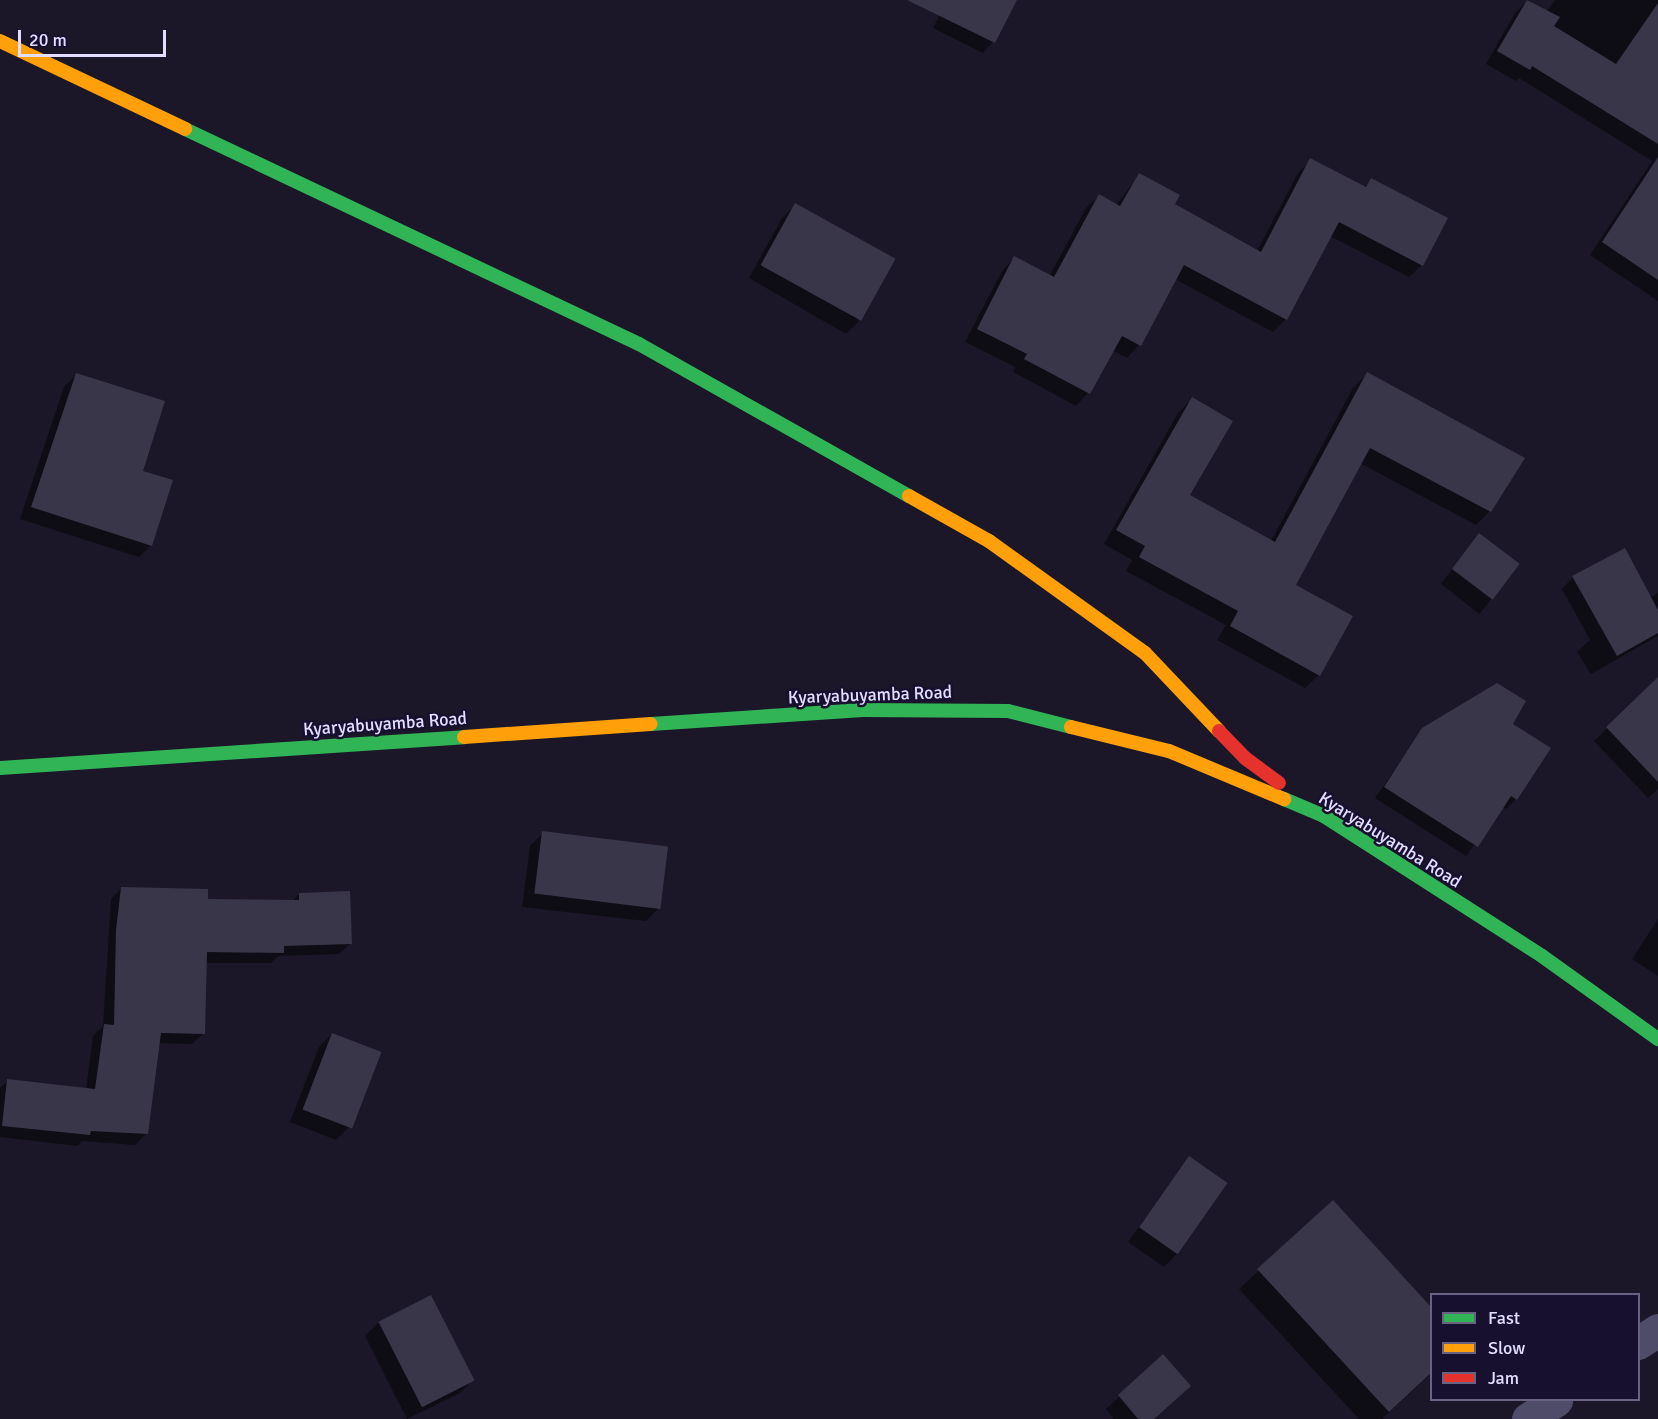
<!DOCTYPE html>
<style>
body{margin:0}
#map{position:relative;width:1658px;height:1419px;overflow:hidden;background:#1b1728;font-family:Signika,sans-serif}
div>[style]{position:absolute}
.shadow>*{inset:0;background:#0007;transform-origin:0 0}
.building>*{inset:0;background:#3a3649;transform-origin:0 0}
.street>*{height:33px;margin:-16.5px;padding:0 16.5px;transform-origin:16.5px;border-radius:16.5px;background:#4e4c69}
.fast>*{height:14px;margin:-7px;padding:0 7px;transform-origin:7px;border-radius:7px;background:#30b455}
.slow>*{height:14px;margin:-7px;padding:0 7px;transform-origin:7px;border-radius:7px;background:#ff9f0a}
.jam>*{height:14px;margin:-7px;padding:0 7px;transform-origin:7px;border-radius:7px;background:#e5322d}
span{translate:-50% -50%;white-space:nowrap;text-align:center;line-height:1.15;-webkit-text-stroke:5px #17102f;paint-order:stroke}
.street-label{font-size:18px;color:#e3deff}
.legend{position:absolute;left:1430px;top:1293px;width:210px;height:108px;box-sizing:border-box;background:#17102f;border:2px solid #696282;margin:0;padding:8px 10px;list-style:none;font-size:18px;color:#e3deff}
.legend li{display:flex;align-items:center;gap:12px;height:30px}
.legend b{width:30px;border:2px solid #696282}
.scale{position:absolute;left:18px;top:30px;width:148px;height:27px;box-sizing:border-box;border:3px solid #e3deff;border-top:0;padding-left:8px;font-size:18px;line-height:21px;white-space:nowrap;color:#e3deff;-webkit-text-stroke:4px #17102f;paint-order:stroke}
</style>
<div id="map">
<div class="shadow">
<div style="clip-path:polygon(947px 0,1011px 0,1014px 2px,993px 42px,983px 53px,933px 28px)"></div>
<div style="clip-path:polygon(1528px 0,1547px 11px,1555px 0,1658px 0,1658px 301px,1590px 255px,1652px 161px,1519px 78px,1516px 81px,1486px 64px,1515px 13px)"></div>
<div style="clip-path:polygon(1311px 160px,1364px 187px,1372px 180px,1422px 265px,1409px 277px,1330px 236px,1286px 319px,1273px 332px,1175px 279px,1139px 345px,1127px 358px,1112px 350px,1088px 393px,1076px 406px,1013px 372px,1015px 367px,965px 342px,1002px 271px,1014px 258px,1049px 277px,1086px 208px,1099px 196px,1116px 205px,1139px 175px,1173px 204px,1257px 251px,1298px 173px)"></div>
<div style="clip-path:polygon(795px 205px,859px 321px,846px 334px,749px 278px,782px 218px)"></div>
<div style="clip-path:polygon(1367px 374px,1490px 511px,1476px 525px,1360px 463px,1294px 585px,1319px 675px,1305px 688px,1217px 640px,1226px 625px,1126px 571px,1132px 560px,1104px 544px,1178px 413px,1192px 399px,1188px 495px,1271px 541px,1353px 388px)"></div>
<div style="clip-path:polygon(76px 375px,141px 472px,151px 545px,139px 557px,20px 519px,64px 387px)"></div>
<div style="left:1479px;top:535px;width:49px;height:62px;rotate:38deg"></div>
<div style="clip-path:polygon(1573px 577px,1650px 598px,1658px 593px,1658px 636px,1591px 674px,1577px 652px,1590px 640px,1562px 589px)"></div>
<div style="clip-path:polygon(1644px 693px,1658px 708px,1658px 789px,1648px 798px,1594px 741px)"></div>
<div style="clip-path:polygon(1511px 724px,1516px 799px,1506px 809px,1502px 807px,1466px 856px,1375px 798px,1423px 730px)"></div>
<div style="clip-path:polygon(543px 833px,659px 908px,646px 921px,522px 907px,530px 846px)"></div>
<div style="clip-path:polygon(122px 888px,207px 901px,292px 902px,299px 894px,351px 943px,339px 954px,278px 956px,271px 963px,205px 963px,204px 1033px,192px 1044px,158px 1043px,146px 1134px,135px 1145px,82px 1141px,78px 1146px,0 1137px,0 1088px,8px 1081px,86px 1089px,93px 1036px,103px 1026px,111px 899px)"></div>
<div style="clip-path:polygon(1658px 919px,1658px 976px,1632px 959px)"></div>
<div style="clip-path:polygon(332px 1034px,349px 1127px,336px 1140px,290px 1122px,319px 1047px)"></div>
<div style="clip-path:polygon(1189px 1158px,1177px 1254px,1164px 1267px,1128px 1242px)"></div>
<div style="clip-path:polygon(1333px 1202px,1432px 1309px,1432px 1373px,1382px 1419px,1359px 1419px,1239px 1289px)"></div>
<div style="clip-path:polygon(378px 1323px,473px 1380px,460px 1393px,407px 1419px,365px 1336px)"></div>
<div style="clip-path:polygon(1163px 1356px,1153px 1419px,1114px 1419px,1106px 1409px)"></div>
</div>
<div class="building">
<div style="clip-path:polygon(907px 0,1017px 0,995px 43px)"></div>
<div style="clip-path:polygon(1527px 0,1560px 17px,1554px 26px,1616px 64px,1658px 3px,1658px 144px,1532px 66px,1530px 70px,1497px 51px)"></div>
<div style="clip-path:polygon(1658px 157px,1658px 280px,1602px 242px)"></div>
<div style="clip-path:polygon(1310px 158px,1366px 187px,1371px 178px,1448px 218px,1423px 266px,1339px 222px,1287px 320px,1184px 265px,1141px 346px,1122px 336px,1090px 394px,1024px 359px,1027px 354px,977px 329px,1014px 256px,1054px 277px,1099px 194px,1120px 206px,1139px 173px,1180px 195px,1175px 204px,1261px 252px)"></div>
<div style="left:795px;top:203px;width:115px;height:71px;rotate:29deg"></div>
<div style="clip-path:polygon(1367px 372px,1525px 458px,1491px 512px,1370px 448px,1296px 585px,1353px 616px,1320px 676px,1230px 626px,1238px 611px,1139px 557px,1145px 546px,1116px 530px,1192px 397px,1233px 421px,1190px 495px,1275px 542px)"></div>
<div style="clip-path:polygon(76px 373px,165px 401px,143px 471px,173px 480px,152px 546px,31px 507px)"></div>
<div style="left:1479px;top:533px;width:51px;height:45px;rotate:37deg"></div>
<div style="clip-path:polygon(1625px 548px,1658px 610px,1658px 633px,1617px 656px,1572px 576px)"></div>
<div style="clip-path:polygon(1658px 677px,1658px 782px,1606px 727px)"></div>
<div style="clip-path:polygon(1497px 683px,1526px 701px,1513px 724px,1551px 748px,1517px 800px,1511px 796px,1478px 847px,1384px 787px,1422px 728px)"></div>
<div style="left:542px;top:831px;width:127px;height:63px;rotate:7deg"></div>
<div style="clip-path:polygon(121px 887px,208px 889px,208px 899px,299px 900px,299px 893px,350px 891px,352px 944px,284px 946px,284px 953px,207px 952px,205px 1034px,161px 1033px,148px 1134px,91px 1131px,90px 1135px,2px 1126px,7px 1079px,95px 1089px,104px 1024px,114px 1025px,116px 930px)"></div>
<div style="left:332px;top:1033px;width:53px;height:82px;rotate:21deg"></div>
<div style="left:1189px;top:1156px;width:47px;height:87px;rotate:35deg"></div>
<div style="clip-path:polygon(1333px 1200px,1431px 1307px,1431px 1373px,1389px 1412px,1257px 1269px)"></div>
<div style="left:431px;top:1295px;width:96px;height:59px;rotate:63deg"></div>
<div style="clip-path:polygon(1163px 1354px,1191px 1386px,1154px 1419px,1138px 1419px,1118px 1395px)"></div>
</div>
<div class="street">
<div style="left:1638px;top:1343px;width:24px;rotate:-33deg"></div>
<div style="left:1528px;top:1419px;width:34px;rotate:-34deg"></div>
</div>
<div class="fast">
<div style="left:185px;top:129px;width:502px;rotate:25.34deg"></div>
<div style="left:639px;top:344px;width:310px;rotate:29.4deg"></div>
<div style="left:651px;top:724px;width:212px;rotate:-3.8deg"></div>
<div style="left:863px;top:710px;width:145px;rotate:0.4deg"></div>
<div style="left:1008px;top:711px;width:65px;rotate:14.3deg"></div>
<div style="left:0;top:768px;width:465px;rotate:-3.8deg"></div>
<div style="left:1284px;top:799px;width:43px;rotate:23deg"></div>
<div style="left:1324px;top:816px;width:259px;rotate:32.7deg"></div>
<div style="left:1542px;top:956px;width:143px;rotate:35.6deg"></div>
</div>
<div class="slow">
<div style="left:0;top:41px;width:205px;rotate:25.4deg"></div>
<div style="left:909px;top:496px;width:92px;rotate:29.4deg"></div>
<div style="left:989px;top:541px;width:192px;rotate:35.7deg"></div>
<div style="left:1145px;top:653px;width:108px;rotate:46.5deg"></div>
<div style="left:1071px;top:727px;width:101px;rotate:13.8deg"></div>
<div style="left:1169px;top:751px;width:125px;rotate:22.7deg"></div>
<div style="left:464px;top:737px;width:187px;rotate:-4deg"></div>
</div>
<div class="jam">
<div style="left:1219px;top:731px;width:37px;rotate:46deg"></div>
<div style="left:1245px;top:758px;width:42px;rotate:36.3deg"></div>
</div>
<div class="street-label">
<span style="left:870px;top:695px;rotate:-2deg">Kyaryabuyamba Road</span>
<span style="left:385px;top:724px;rotate:-4deg">Kyaryabuyamba Road</span>
<span style="left:1390px;top:840px;rotate:32deg">Kyaryabuyamba Road</span>
</div>
<ul class="legend">
<li><b style="height:8px;background:#30b455"></b>Fast</li>
<li><b style="height:8px;background:#ff9f0a"></b>Slow</li>
<li><b style="height:8px;background:#e5322d"></b>Jam</li>
</ul>
<div class="scale">20 m</div>
</div>
